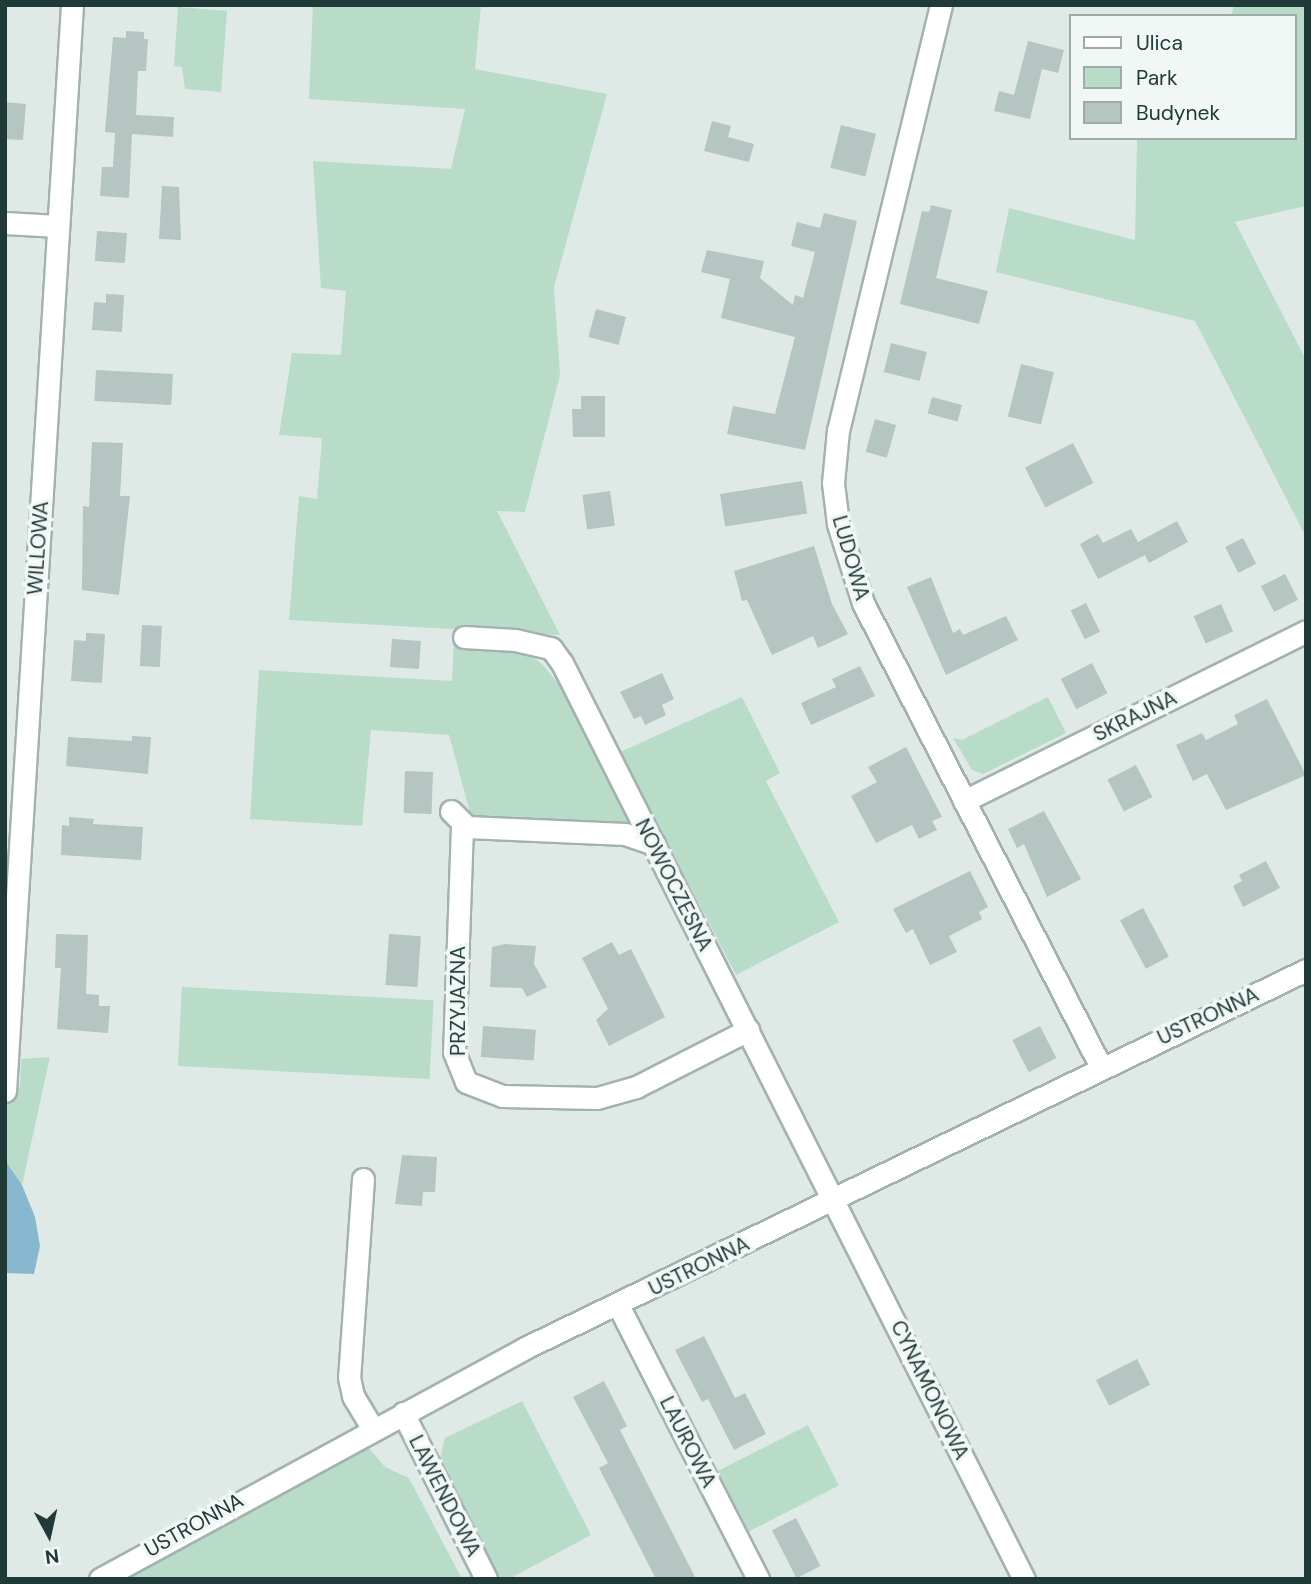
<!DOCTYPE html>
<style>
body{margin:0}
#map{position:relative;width:1311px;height:1584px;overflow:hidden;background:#dfeae7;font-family:"DM Sans",sans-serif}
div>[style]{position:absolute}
.green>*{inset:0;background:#b8dcc8;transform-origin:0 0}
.water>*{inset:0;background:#87b8cf}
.building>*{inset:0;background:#b5c5c1;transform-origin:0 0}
.roads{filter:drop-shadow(2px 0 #a2b2af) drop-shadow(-2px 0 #a2b2af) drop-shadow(0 2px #a2b2af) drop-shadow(0 -2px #a2b2af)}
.minor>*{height:21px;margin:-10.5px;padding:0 10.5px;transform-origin:10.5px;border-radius:10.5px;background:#fff}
span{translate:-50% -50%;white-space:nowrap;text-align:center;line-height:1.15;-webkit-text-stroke:7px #f0f7f5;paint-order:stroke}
.street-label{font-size:21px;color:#203a38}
.frame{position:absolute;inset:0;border:7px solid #203a38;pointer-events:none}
.legend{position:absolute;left:1069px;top:14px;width:228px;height:126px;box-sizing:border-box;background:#f0f7f5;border:2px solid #9daba9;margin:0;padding:9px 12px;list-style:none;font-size:21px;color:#203a38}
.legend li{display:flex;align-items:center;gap:14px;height:35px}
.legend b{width:35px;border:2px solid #9daba9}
.north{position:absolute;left:14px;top:1500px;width:70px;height:70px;-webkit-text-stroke:5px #f0f7f5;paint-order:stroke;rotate:172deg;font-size:19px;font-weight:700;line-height:28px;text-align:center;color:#203a38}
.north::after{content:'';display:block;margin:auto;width:24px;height:32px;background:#203a38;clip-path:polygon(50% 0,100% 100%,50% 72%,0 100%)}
</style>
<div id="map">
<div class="green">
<div style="clip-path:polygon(313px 5px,481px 5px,475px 69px,607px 94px,554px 287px,560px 375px,525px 512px,497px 511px,560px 635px,289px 620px,299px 496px,317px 499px,322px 438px,279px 435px,292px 353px,341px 355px,346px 291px,321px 288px,313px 161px,451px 169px,465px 109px,309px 99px)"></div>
<div style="clip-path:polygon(1234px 5px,1306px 5px,1306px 206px,1235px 222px,1306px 360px,1306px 537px,1195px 321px,996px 272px,1009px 208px,1135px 240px,1137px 138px,1295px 138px,1295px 16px,1231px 16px)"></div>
<div style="clip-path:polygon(178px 7px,227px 11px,221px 92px,185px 89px,182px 67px,174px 66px)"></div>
<div style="clip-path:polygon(454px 642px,521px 647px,543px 665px,570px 698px,634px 826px,472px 820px,449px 735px,371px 730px,362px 826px,250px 819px,259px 670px,452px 681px)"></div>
<div style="clip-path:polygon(742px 697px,780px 773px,766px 781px,839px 922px,736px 975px,620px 752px)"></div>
<div style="clip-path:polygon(1048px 697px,1066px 733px,983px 774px,972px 770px,953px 738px,962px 740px)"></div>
<div style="left:182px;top:987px;width:252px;height:79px;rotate:3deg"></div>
<div style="clip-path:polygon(50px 1057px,22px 1185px,5px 1160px,5px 1103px,20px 1087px,21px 1059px)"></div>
<div style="clip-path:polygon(522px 1401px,591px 1535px,509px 1579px,499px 1579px,439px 1462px,445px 1438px)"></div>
<div style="left:808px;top:1425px;width:68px;height:101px;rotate:63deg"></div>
<div style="clip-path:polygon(368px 1447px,385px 1467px,409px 1478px,462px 1579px,124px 1579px)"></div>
</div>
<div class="water">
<div style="clip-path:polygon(5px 1160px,22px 1185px,35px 1217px,40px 1246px,34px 1274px,5px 1273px)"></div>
</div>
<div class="building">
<div style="clip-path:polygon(126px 31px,144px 32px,144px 39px,148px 39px,146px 71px,138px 71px,136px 115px,174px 117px,173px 137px,132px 134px,129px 198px,100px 196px,102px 167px,113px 167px,115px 133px,105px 132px,113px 37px,126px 38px)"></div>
<div style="clip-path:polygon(1028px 41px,1064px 50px,1058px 73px,1042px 69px,1030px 119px,994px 111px,999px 91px,1014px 95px)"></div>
<div style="clip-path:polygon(5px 102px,26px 104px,23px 140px,5px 139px)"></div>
<div style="clip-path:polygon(712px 121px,731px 126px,728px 137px,754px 144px,749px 162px,704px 151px)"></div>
<div style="left:841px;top:125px;width:36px;height:44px;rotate:14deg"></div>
<div style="clip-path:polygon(162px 186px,179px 187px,181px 240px,159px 239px)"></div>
<div style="clip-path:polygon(931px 205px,952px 210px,936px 278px,988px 291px,979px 324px,900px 304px,922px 211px,929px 212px)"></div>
<div style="clip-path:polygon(824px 213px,857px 221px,805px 450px,727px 434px,733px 406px,775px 414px,795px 337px,721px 318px,730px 279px,701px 272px,707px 250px,764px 261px,760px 278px,793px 305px,795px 295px,803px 298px,815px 252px,791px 246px,797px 222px,820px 228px)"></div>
<div style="left:97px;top:231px;width:30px;height:30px;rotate:4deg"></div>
<div style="clip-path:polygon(106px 294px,124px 295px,122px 332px,92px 330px,94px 302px,106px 303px)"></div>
<div style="left:596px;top:309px;width:31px;height:29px;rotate:15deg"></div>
<div style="left:891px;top:343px;width:37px;height:30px;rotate:14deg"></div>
<div style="left:1021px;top:364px;width:34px;height:54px;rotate:14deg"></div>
<div style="left:96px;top:370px;width:77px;height:31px;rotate:3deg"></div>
<div style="clip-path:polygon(581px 396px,605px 396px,605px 437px,573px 437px,572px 409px,581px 409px)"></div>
<div style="left:932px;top:397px;width:31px;height:17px;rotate:15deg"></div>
<div style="left:875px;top:419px;width:22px;height:34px;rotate:16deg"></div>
<div style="clip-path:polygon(92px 442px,123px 443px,120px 496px,130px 496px,119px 595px,82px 590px,83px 506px,89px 507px)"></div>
<div style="left:1073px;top:443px;width:45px;height:54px;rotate:63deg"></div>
<div style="left:802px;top:481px;width:33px;height:83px;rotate:81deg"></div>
<div style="left:610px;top:491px;width:35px;height:28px;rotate:82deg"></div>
<div style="clip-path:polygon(1177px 521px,1188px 542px,1149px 563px,1145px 555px,1098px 579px,1080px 544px,1098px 534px,1103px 543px,1131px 529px,1138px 542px)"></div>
<div style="left:1243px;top:538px;width:29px;height:20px;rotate:63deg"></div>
<div style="clip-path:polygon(814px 546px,832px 604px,848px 634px,818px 648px,813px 636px,772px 655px,747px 600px,742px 601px,734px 571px)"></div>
<div style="left:1285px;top:574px;width:29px;height:27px;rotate:63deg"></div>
<div style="clip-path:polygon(931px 577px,953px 633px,960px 629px,963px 635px,1006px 616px,1018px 640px,946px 675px,907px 587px)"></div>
<div style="left:1086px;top:603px;width:32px;height:17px;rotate:64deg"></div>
<div style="left:1221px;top:604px;width:30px;height:30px;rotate:66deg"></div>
<div style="left:142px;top:625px;width:20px;height:41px;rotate:3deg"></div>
<div style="clip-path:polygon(86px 633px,105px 634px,102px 683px,71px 681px,74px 640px,86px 641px)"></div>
<div style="left:392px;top:639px;width:29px;height:28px;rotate:4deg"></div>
<div style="left:1092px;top:663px;width:34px;height:35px;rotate:63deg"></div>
<div style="clip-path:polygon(860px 666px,875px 696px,811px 725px,801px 703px,836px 687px,832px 679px)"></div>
<div style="clip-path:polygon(662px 673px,674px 699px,662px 705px,666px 715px,645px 725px,641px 716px,634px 719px,620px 692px)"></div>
<div style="clip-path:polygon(1267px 699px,1306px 775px,1226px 810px,1207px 774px,1193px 781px,1176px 745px,1202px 733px,1206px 740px,1238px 724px,1234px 715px)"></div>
<div style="clip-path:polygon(132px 736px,151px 737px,148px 774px,66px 766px,68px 737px,132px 741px)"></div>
<div style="clip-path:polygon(906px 747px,942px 817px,932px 821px,937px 830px,919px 839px,912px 825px,876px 843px,851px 796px,877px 782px,868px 767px)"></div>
<div style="left:1136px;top:765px;width:36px;height:32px;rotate:63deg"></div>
<div style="left:405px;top:771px;width:28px;height:42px;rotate:2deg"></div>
<div style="clip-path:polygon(1044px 811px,1081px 879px,1047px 897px,1024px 844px,1017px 848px,1008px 829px)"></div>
<div style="clip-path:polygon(69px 817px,94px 819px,93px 824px,143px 827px,141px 860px,61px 855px,62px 825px,69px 826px)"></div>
<div style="clip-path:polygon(1266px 861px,1280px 888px,1243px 907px,1233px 886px,1242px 881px,1239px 875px)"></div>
<div style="clip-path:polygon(970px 871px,988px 907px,979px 912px,982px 919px,949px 936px,957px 952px,930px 965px,913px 929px,906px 933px,893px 909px)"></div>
<div style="left:1143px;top:908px;width:55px;height:26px;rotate:62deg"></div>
<div style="clip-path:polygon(56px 934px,88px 935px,86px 994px,99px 995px,99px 1006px,110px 1006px,108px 1033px,57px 1029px,61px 968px,55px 968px)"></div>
<div style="left:389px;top:934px;width:32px;height:51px;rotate:4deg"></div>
<div style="clip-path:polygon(612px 942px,619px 955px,631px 949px,665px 1017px,609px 1046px,596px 1020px,608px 1009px,582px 958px)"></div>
<div style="clip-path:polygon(505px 944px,536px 946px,534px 964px,547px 987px,527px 997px,522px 988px,490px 987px,492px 947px)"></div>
<div style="left:483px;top:1026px;width:53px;height:31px;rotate:4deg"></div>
<div style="left:1040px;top:1026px;width:36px;height:31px;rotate:63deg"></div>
<div style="clip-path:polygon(402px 1155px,437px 1157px,435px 1192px,423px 1192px,422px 1206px,395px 1204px)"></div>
<div style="clip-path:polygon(704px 1336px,735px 1398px,745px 1393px,766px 1434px,734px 1450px,708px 1399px,702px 1402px,675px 1350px)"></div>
<div style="left:1137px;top:1359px;width:29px;height:46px;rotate:63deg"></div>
<div style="clip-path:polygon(604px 1381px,627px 1426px,620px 1430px,696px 1579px,656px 1579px,599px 1468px,608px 1463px,573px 1397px)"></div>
<div style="left:796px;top:1518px;width:54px;height:27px;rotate:63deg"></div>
</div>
<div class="roads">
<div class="minor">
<div style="left:941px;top:5px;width:437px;rotate:103.6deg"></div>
<div style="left:838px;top:430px;width:53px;rotate:95.4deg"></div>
<div style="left:833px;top:483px;width:41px;rotate:83deg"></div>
<div style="left:838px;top:524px;width:83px;rotate:72.4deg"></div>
<div style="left:863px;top:603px;width:521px;rotate:62.85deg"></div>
<div style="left:5px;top:223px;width:53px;rotate:3.2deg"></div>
<div style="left:464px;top:637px;width:51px;rotate:3.4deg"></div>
<div style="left:515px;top:640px;width:37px;rotate:13deg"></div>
<div style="left:551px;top:648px;width:19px;rotate:54deg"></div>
<div style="left:562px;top:663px;width:1026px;rotate:63.24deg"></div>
<div style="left:964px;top:801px;width:382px;rotate:-26.4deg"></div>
<div style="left:451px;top:811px;width:23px;rotate:45deg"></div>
<div style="left:467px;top:827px;width:158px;rotate:2.5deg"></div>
<div style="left:625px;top:834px;width:31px;rotate:19deg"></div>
<div style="left:462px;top:826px;width:226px;rotate:92deg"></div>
<div style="left:454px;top:1052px;width:32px;rotate:68deg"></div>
<div style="left:466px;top:1082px;width:39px;rotate:21deg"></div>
<div style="left:502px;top:1096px;width:95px;rotate:1.2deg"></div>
<div style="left:597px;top:1098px;width:41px;rotate:-15.8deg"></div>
<div style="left:636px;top:1087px;width:126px;rotate:-27deg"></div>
<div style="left:5px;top:1091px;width:1088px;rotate:-86.47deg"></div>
<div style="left:363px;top:1179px;width:198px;rotate:94deg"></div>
<div style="left:349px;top:1377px;width:19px;rotate:78deg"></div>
<div style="left:353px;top:1396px;width:37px;rotate:59deg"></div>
<div style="left:618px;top:1305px;width:308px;rotate:62.9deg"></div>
<div style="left:403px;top:1413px;width:186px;rotate:63.4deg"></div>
<div style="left:100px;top:1579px;width:484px;rotate:-28.5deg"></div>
<div style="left:525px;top:1348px;width:868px;rotate:-25.83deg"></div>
</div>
</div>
<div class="street-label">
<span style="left:38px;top:548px;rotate:-86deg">WILLOWA</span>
<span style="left:851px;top:558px;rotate:74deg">LUDOWA</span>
<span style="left:1135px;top:716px;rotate:-26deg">SKRAJNA</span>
<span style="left:674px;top:885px;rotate:63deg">NOWOCZESNA</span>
<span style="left:458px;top:1001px;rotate:-90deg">PRZYJAZNA</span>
<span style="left:1208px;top:1016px;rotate:-25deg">USTRONNA</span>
<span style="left:699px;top:1266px;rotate:-26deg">USTRONNA</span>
<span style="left:930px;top:1390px;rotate:64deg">CYNAMONOWA</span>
<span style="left:688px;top:1442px;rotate:63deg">LAUROWA</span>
<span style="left:445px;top:1496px;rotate:63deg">LAWENDOWA</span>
<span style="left:194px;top:1525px;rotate:-29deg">USTRONNA</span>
</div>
<div class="frame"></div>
<ul class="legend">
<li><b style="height:9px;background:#fff"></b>Ulica</li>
<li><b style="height:19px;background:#b8dcc8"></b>Park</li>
<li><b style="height:19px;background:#b5c5c1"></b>Budynek</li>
</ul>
<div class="north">N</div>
</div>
